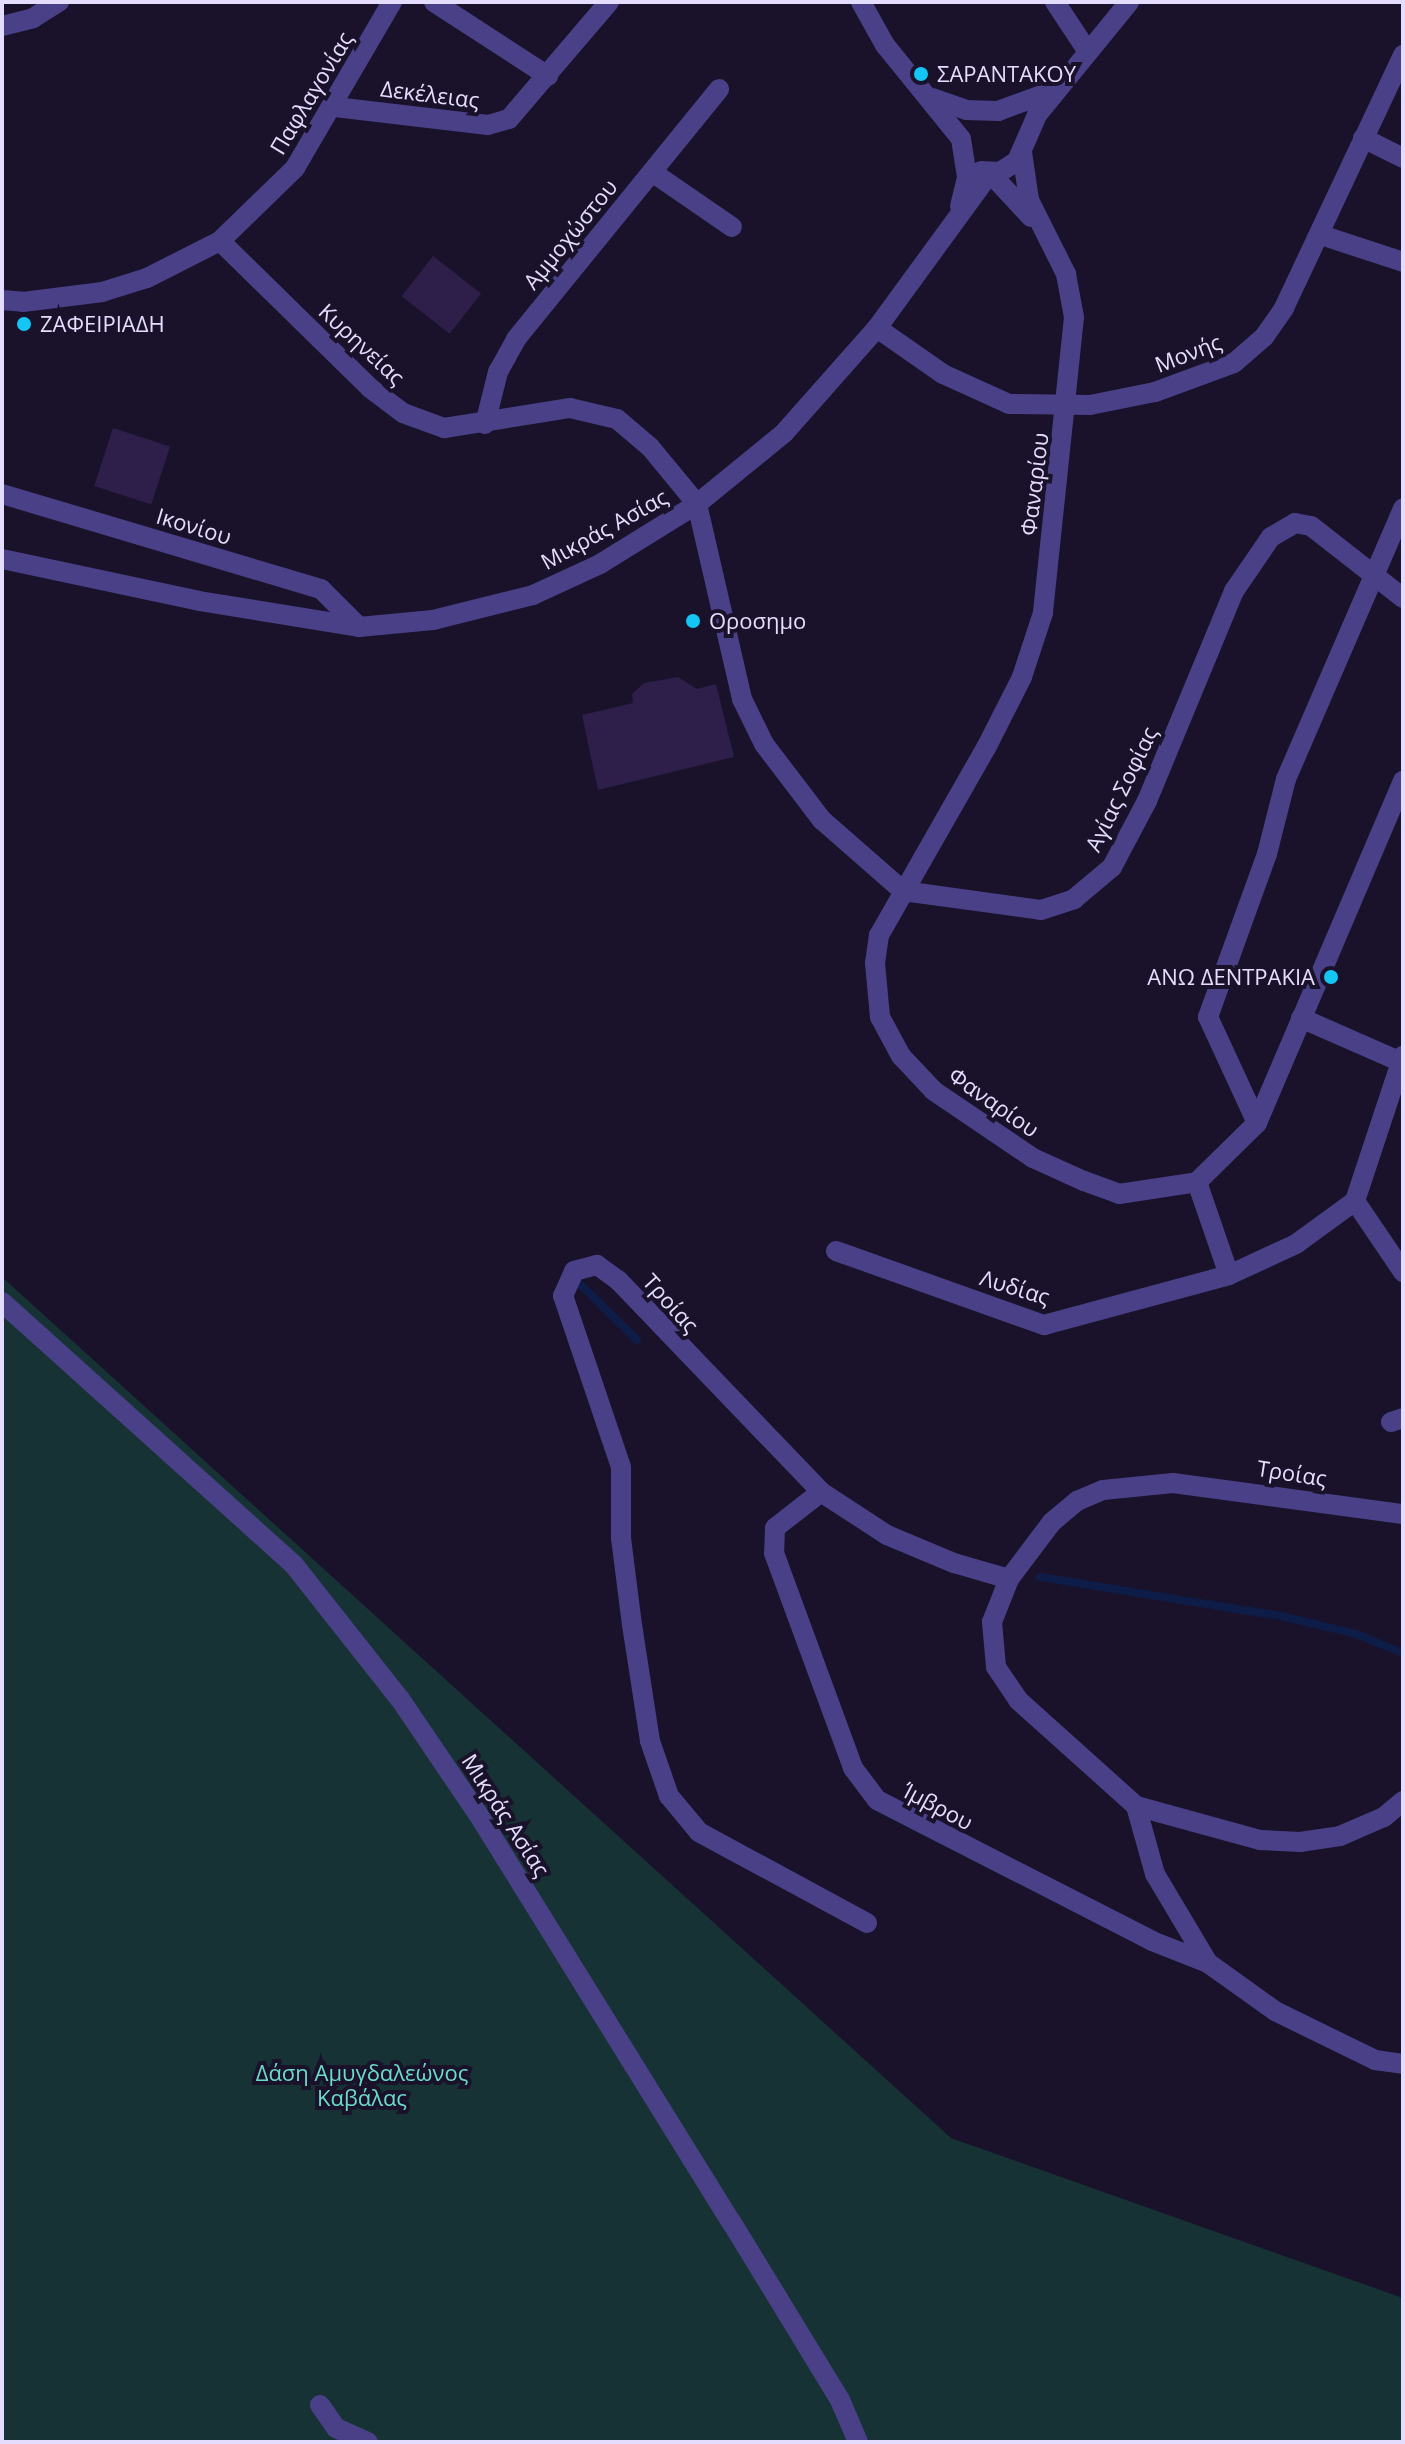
<!DOCTYPE html>
<meta charset="utf-8">
<style>
body{margin:0}
#map{position:relative;width:1405px;height:2444px;overflow:hidden;background:#19122a;font-family:"Open Sans",sans-serif}
div>[style]{position:absolute}
.green>*{inset:0;background:#163234}
.stream>*{height:8px;margin:-4px;padding:0 4px;transform-origin:4px;border-radius:4px;background:#0e1d48}
.building>*{inset:0;background:#2d1f4a;transform-origin:0 0}
.minor>*{height:20px;margin:-10px;padding:0 10px;transform-origin:10px;border-radius:10px;background:#4a4087}
.tertiary>*{height:20px;margin:-10px;padding:0 10px;transform-origin:10px;border-radius:10px;background:#4a4087}
.dots>*{width:22px;height:22px;translate:-50% -50%;box-sizing:border-box;border:4px solid #19122a;border-radius:50%}
span{translate:-50% -50%;white-space:nowrap;text-align:center;line-height:1.15;-webkit-text-stroke:8px #19122a;paint-order:stroke}
.poi-label{font-size:22px;color:#e4ddfd}
.left{translate:0 -50%;text-align:left}
.right{translate:-100% -50%;text-align:right}
.street-label{font-size:22px;color:#e4ddfd}
.park-label{font-size:22px;color:#6bdbcb}
.frame{position:absolute;inset:0;border:4px solid #e4ddfd;pointer-events:none}
</style>
<div id="map">
<div class="green">
<div style="clip-path:polygon(2px 1277px,951px 2138px,1403px 2298px,1403px 2442px,2px 2442px)"></div>
</div>
<div class="stream">
<div style="left:580px;top:1284px;width:80px;rotate:44.5deg"></div>
<div style="left:1040px;top:1577px;width:244px;rotate:9.2deg"></div>
<div style="left:1281px;top:1616px;width:77px;rotate:13.5deg"></div>
<div style="left:1356px;top:1634px;width:51px;rotate:22deg"></div>
</div>
<div class="building">
<div style="left:433px;top:256px;width:61px;height:51px;rotate:38deg"></div>
<div style="left:113px;top:428px;width:60px;height:61px;rotate:18deg"></div>
<div style="clip-path:polygon(678px 677px,697px 689px,716px 684px,734px 757px,598px 790px,582px 715px,633px 703px,632px 694px,644px 683px)"></div>
</div>
<div class="minor">
<div style="left:434px;top:2px;width:136px;rotate:33deg"></div>
<div style="left:1055px;top:2px;width:60px;rotate:56.6deg"></div>
<div style="left:335px;top:107px;width:154px;rotate:6.7deg"></div>
<div style="left:488px;top:125px;width:22px;rotate:-16deg"></div>
<div style="left:509px;top:119px;width:154px;rotate:-49.5deg"></div>
<div style="left:1363px;top:138px;width:45px;rotate:26.6deg"></div>
<div style="left:1022px;top:152px;width:49px;rotate:81.7deg"></div>
<div style="left:1029px;top:200px;width:83px;rotate:63.4deg"></div>
<div style="left:1066px;top:274px;width:44px;rotate:79.5deg"></div>
<div style="left:1074px;top:317px;width:298px;rotate:96deg"></div>
<div style="left:1043px;top:613px;width:67px;rotate:108.2deg"></div>
<div style="left:1022px;top:677px;width:77px;rotate:116.9deg"></div>
<div style="left:987px;top:746px;width:218px;rotate:119.7deg"></div>
<div style="left:879px;top:935px;width:28px;rotate:98deg"></div>
<div style="left:875px;top:963px;width:54px;rotate:84.7deg"></div>
<div style="left:880px;top:1017px;width:44px;rotate:61.7deg"></div>
<div style="left:901px;top:1056px;width:48px;rotate:46.7deg"></div>
<div style="left:934px;top:1091px;width:120px;rotate:34.1deg"></div>
<div style="left:1033px;top:1158px;width:56px;rotate:24.3deg"></div>
<div style="left:1084px;top:1181px;width:37px;rotate:20deg"></div>
<div style="left:1119px;top:1194px;width:79px;rotate:-8.7deg"></div>
<div style="left:1197px;top:1182px;width:84px;rotate:-44.5deg"></div>
<div style="left:1257px;top:1123px;width:372px;rotate:-66.9deg"></div>
<div style="left:652px;top:172px;width:97px;rotate:34.5deg"></div>
<div style="left:990px;top:173px;width:60px;rotate:47deg"></div>
<div style="left:1321px;top:235px;width:86px;rotate:18.2deg"></div>
<div style="left:220px;top:241px;width:210px;rotate:44.4deg"></div>
<div style="left:370px;top:388px;width:41px;rotate:37.1deg"></div>
<div style="left:403px;top:413px;width:44px;rotate:20.1deg"></div>
<div style="left:444px;top:428px;width:128px;rotate:-9deg"></div>
<div style="left:570px;top:408px;width:48px;rotate:13.2deg"></div>
<div style="left:617px;top:419px;width:43px;rotate:40.3deg"></div>
<div style="left:650px;top:447px;width:74px;rotate:50.5deg"></div>
<div style="left:697px;top:504px;width:200px;rotate:77deg"></div>
<div style="left:742px;top:699px;width:50px;rotate:63.9deg"></div>
<div style="left:764px;top:744px;width:96px;rotate:52.7deg"></div>
<div style="left:822px;top:820px;width:108px;rotate:41.2deg"></div>
<div style="left:903px;top:891px;width:139px;rotate:7.8deg"></div>
<div style="left:1041px;top:910px;width:35px;rotate:-18deg"></div>
<div style="left:1074px;top:899px;width:50px;rotate:-40.1deg"></div>
<div style="left:1112px;top:867px;width:75px;rotate:-62.1deg"></div>
<div style="left:1147px;top:801px;width:227px;rotate:-67.5deg"></div>
<div style="left:1234px;top:591px;width:65px;rotate:-55.6deg"></div>
<div style="left:1271px;top:537px;width:28px;rotate:-30deg"></div>
<div style="left:1295px;top:523px;width:16px;rotate:11deg"></div>
<div style="left:1311px;top:526px;width:117px;rotate:38deg"></div>
<div style="left:2px;top:300px;width:21px;rotate:5deg"></div>
<div style="left:23px;top:302px;width:80px;rotate:-7.2deg"></div>
<div style="left:102px;top:292px;width:47px;rotate:-17.3deg"></div>
<div style="left:147px;top:278px;width:82px;rotate:-26.9deg"></div>
<div style="left:220px;top:241px;width:105px;rotate:-44.2deg"></div>
<div style="left:295px;top:168px;width:192px;rotate:-59.7deg"></div>
<div style="left:877px;top:328px;width:80px;rotate:34.9deg"></div>
<div style="left:943px;top:374px;width:72px;rotate:24.4deg"></div>
<div style="left:1009px;top:404px;width:81px;rotate:0.7deg"></div>
<div style="left:1090px;top:405px;width:66px;rotate:-11.3deg"></div>
<div style="left:1155px;top:392px;width:84px;rotate:-20.2deg"></div>
<div style="left:1234px;top:363px;width:40px;rotate:-41deg"></div>
<div style="left:1264px;top:337px;width:35px;rotate:-55deg"></div>
<div style="left:1284px;top:308px;width:280px;rotate:-64.8deg"></div>
<div style="left:485px;top:424px;width:54px;rotate:-76deg"></div>
<div style="left:498px;top:372px;width:38px;rotate:-61deg"></div>
<div style="left:516px;top:339px;width:322px;rotate:-50.9deg"></div>
<div style="left:2px;top:494px;width:333px;rotate:16.6deg"></div>
<div style="left:321px;top:589px;width:54px;rotate:45deg"></div>
<div style="left:1301px;top:1018px;width:109px;rotate:23.7deg"></div>
<div style="left:1257px;top:1123px;width:117px;rotate:-114.8deg"></div>
<div style="left:1208px;top:1017px;width:173px;rotate:-70.1deg"></div>
<div style="left:1267px;top:854px;width:77px;rotate:-75.8deg"></div>
<div style="left:1286px;top:779px;width:295px;rotate:-66.6deg"></div>
<div style="left:1197px;top:1182px;width:98px;rotate:71deg"></div>
<div style="left:1355px;top:1201px;width:86px;rotate:55.9deg"></div>
<div style="left:836px;top:1251px;width:221px;rotate:19.6deg"></div>
<div style="left:1044px;top:1325px;width:192px;rotate:-15.1deg"></div>
<div style="left:1229px;top:1275px;width:74px;rotate:-24.8deg"></div>
<div style="left:1296px;top:1244px;width:73px;rotate:-36.1deg"></div>
<div style="left:1355px;top:1201px;width:153px;rotate:-71.7deg"></div>
<div style="left:1391px;top:1422px;width:13px;rotate:-18deg"></div>
<div style="left:821px;top:1492px;width:58px;rotate:142deg"></div>
<div style="left:775px;top:1528px;width:25px;rotate:92deg"></div>
<div style="left:774px;top:1553px;width:229px;rotate:69.8deg"></div>
<div style="left:853px;top:1768px;width:40px;rotate:53deg"></div>
<div style="left:877px;top:1800px;width:309px;rotate:27.1deg"></div>
<div style="left:1152px;top:1941px;width:60px;rotate:21.4deg"></div>
<div style="left:1009px;top:1579px;width:46px;rotate:111.6deg"></div>
<div style="left:992px;top:1622px;width:45px;rotate:84.9deg"></div>
<div style="left:996px;top:1667px;width:40px;rotate:56deg"></div>
<div style="left:1018px;top:1700px;width:159px;rotate:41.9deg"></div>
<div style="left:1136px;top:1806px;width:129px;rotate:15.3deg"></div>
<div style="left:1260px;top:1840px;width:40px;rotate:2.9deg"></div>
<div style="left:1300px;top:1842px;width:40px;rotate:-8.5deg"></div>
<div style="left:1340px;top:1836px;width:48px;rotate:-23.4deg"></div>
<div style="left:1384px;top:1817px;width:25px;rotate:-40deg"></div>
<div style="left:1136px;top:1806px;width:71px;rotate:74.4deg"></div>
<div style="left:1155px;top:1874px;width:104px;rotate:59.2deg"></div>
<div style="left:1208px;top:1963px;width:82px;rotate:35.6deg"></div>
<div style="left:1275px;top:2011px;width:111px;rotate:26.1deg"></div>
<div style="left:1375px;top:2060px;width:28px;rotate:8deg"></div>
<div style="left:867px;top:1923px;width:191px;rotate:-151.6deg"></div>
<div style="left:699px;top:1832px;width:47px;rotate:-129.8deg"></div>
<div style="left:669px;top:1796px;width:58px;rotate:-109.1deg"></div>
<div style="left:650px;top:1741px;width:117px;rotate:-98.8deg"></div>
<div style="left:632px;top:1625px;width:88px;rotate:-97.2deg"></div>
<div style="left:621px;top:1538px;width:71px;rotate:-90deg"></div>
<div style="left:621px;top:1467px;width:181px;rotate:-108.7deg"></div>
<div style="left:563px;top:1296px;width:27px;rotate:-66deg"></div>
<div style="left:574px;top:1271px;width:24px;rotate:-15deg"></div>
<div style="left:597px;top:1265px;width:26px;rotate:36deg"></div>
<div style="left:618px;top:1280px;width:294px;rotate:46.2deg"></div>
<div style="left:821px;top:1492px;width:79px;rotate:33.1deg"></div>
<div style="left:887px;top:1535px;width:73px;rotate:22.7deg"></div>
<div style="left:954px;top:1563px;width:57px;rotate:16.2deg"></div>
<div style="left:1009px;top:1579px;width:71px;rotate:-53deg"></div>
<div style="left:1052px;top:1522px;width:33px;rotate:-40deg"></div>
<div style="left:1077px;top:1501px;width:28px;rotate:-23deg"></div>
<div style="left:1103px;top:1490px;width:70px;rotate:-5.7deg"></div>
<div style="left:1173px;top:1483px;width:232px;rotate:7.7deg"></div>
<div style="left:320px;top:2405px;width:28px;rotate:55deg"></div>
<div style="left:336px;top:2428px;width:35px;rotate:24deg"></div>
</div>
<div class="tertiary">
<div style="left:861px;top:2px;width:49px;rotate:60.8deg"></div>
<div style="left:885px;top:45px;width:121px;rotate:51deg"></div>
<div style="left:961px;top:139px;width:39px;rotate:81deg"></div>
<div style="left:967px;top:178px;width:29px;rotate:104deg"></div>
<div style="left:2px;top:26px;width:32px;rotate:-14deg"></div>
<div style="left:33px;top:18px;width:31px;rotate:-32deg"></div>
<div style="left:932px;top:98px;width:36px;rotate:19deg"></div>
<div style="left:966px;top:110px;width:32px;rotate:2deg"></div>
<div style="left:998px;top:111px;width:55px;rotate:-20.1deg"></div>
<div style="left:981px;top:171px;width:19px;rotate:3deg"></div>
<div style="left:1000px;top:172px;width:20px;rotate:-33deg"></div>
<div style="left:1017px;top:161px;width:50px;rotate:-66.5deg"></div>
<div style="left:1037px;top:115px;width:146px;rotate:-50.8deg"></div>
<div style="left:2px;top:559px;width:201px;rotate:12deg"></div>
<div style="left:199px;top:601px;width:162px;rotate:9.2deg"></div>
<div style="left:359px;top:627px;width:74px;rotate:-5.4deg"></div>
<div style="left:433px;top:620px;width:103px;rotate:-14deg"></div>
<div style="left:533px;top:595px;width:74px;rotate:-24.8deg"></div>
<div style="left:600px;top:564px;width:114px;rotate:-31.7deg"></div>
<div style="left:697px;top:504px;width:112px;rotate:-39.2deg"></div>
<div style="left:784px;top:433px;width:140px;rotate:-48.5deg"></div>
<div style="left:877px;top:328px;width:192px;rotate:-53.9deg"></div>
<div style="left:2px;top:1302px;width:393px;rotate:42deg"></div>
<div style="left:294px;top:1565px;width:171px;rotate:51.7deg"></div>
<div style="left:400px;top:1699px;width:139px;rotate:55.9deg"></div>
<div style="left:478px;top:1814px;width:481px;rotate:58.2deg"></div>
<div style="left:732px;top:2223px;width:207px;rotate:58.6deg"></div>
<div style="left:840px;top:2400px;width:46px;rotate:66.8deg"></div>
</div>
<div class="dots">
<div style="left:921px;top:74px;background:#13c6f3"></div>
<div style="left:24px;top:324px;background:#13c6f3"></div>
<div style="left:693px;top:621px;background:#13c6f3"></div>
<div style="left:1331px;top:977px;background:#13c6f3"></div>
</div>
<div class="poi-label">
<span class="left" style="left:937px;top:74px">ΣΑΡΑΝΤΑΚΟΥ</span>
<span class="left" style="left:40px;top:324px">ΖΑΦΕΙΡΙΑΔΗ</span>
<span class="left" style="left:709px;top:621px">Οροσημο</span>
<span class="right" style="left:1315px;top:977px">ΑΝΩ ΔΕΝΤΡΑΚΙΑ</span>
</div>
<div class="street-label">
<span style="left:311px;top:93px;rotate:-59deg">Παφλαγονίας</span>
<span style="left:430px;top:94px;rotate:7deg">Δεκέλειας</span>
<span style="left:570px;top:234px;rotate:-51deg">Αμμοχώστου</span>
<span style="left:362px;top:344px;rotate:43deg">Κυρηνείας</span>
<span style="left:1188px;top:353px;rotate:-21deg">Μονής</span>
<span style="left:1034px;top:484px;rotate:-83deg">Φαναρίου</span>
<span style="left:194px;top:526px;rotate:17deg">Ικονίου</span>
<span style="left:604px;top:529px;rotate:-29deg">Μικράς Ασίας</span>
<span style="left:1121px;top:789px;rotate:-64deg">Αγίας Σοφίας</span>
<span style="left:994px;top:1102px;rotate:35deg">Φαναρίου</span>
<span style="left:1015px;top:1287px;rotate:17deg">Λυδίας</span>
<span style="left:671px;top:1303px;rotate:48deg">Τροίας</span>
<span style="left:1292px;top:1473px;rotate:9deg">Τροίας</span>
<span style="left:938px;top:1806px;rotate:28deg">Ίμβρου</span>
<span style="left:506px;top:1815px;rotate:57deg">Μικράς Ασίας</span>
</div>
<div class="park-label">
<span style="left:362px;top:2085px">Δάση Αμυγδαλεώνος<br>Καβάλας</span>
</div>
<div class="frame"></div>
</div>
